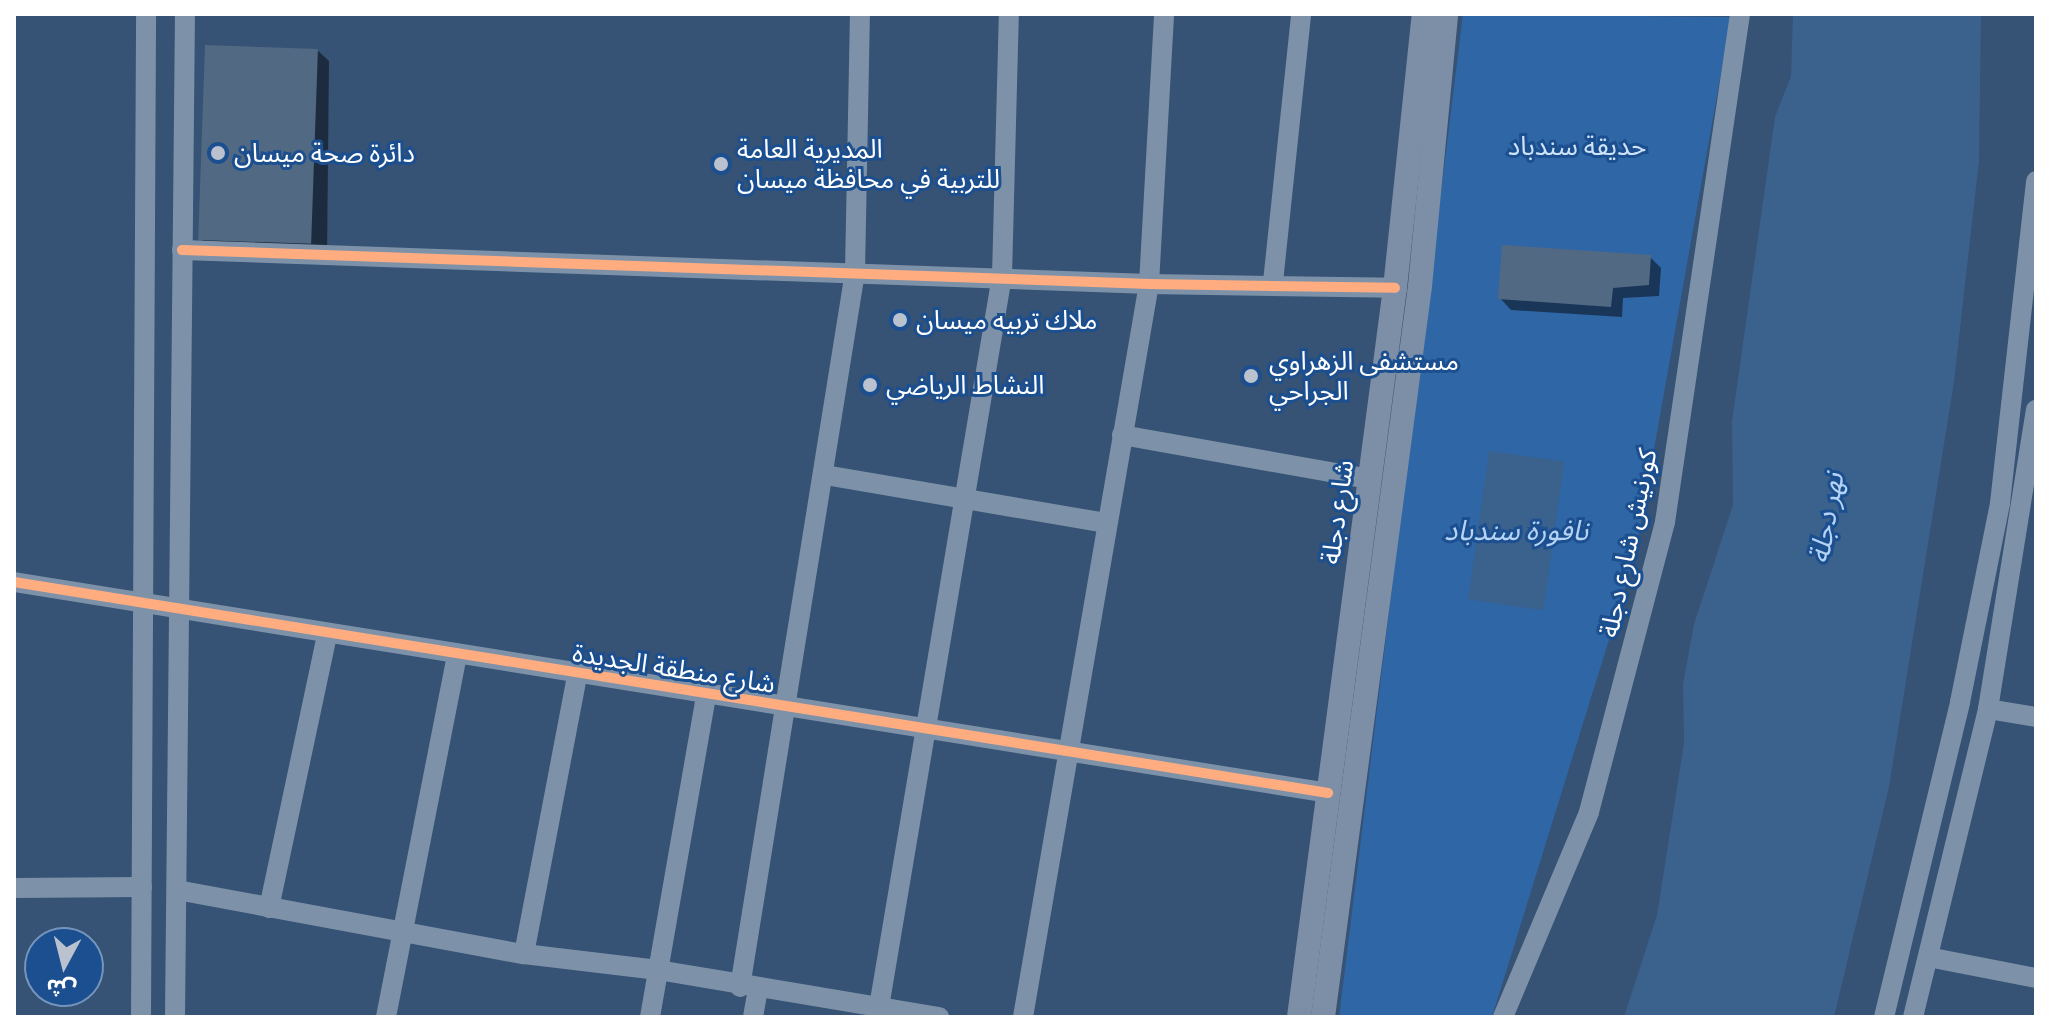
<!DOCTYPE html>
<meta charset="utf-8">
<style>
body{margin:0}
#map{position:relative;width:2050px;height:1031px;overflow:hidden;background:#365274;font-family:Ubuntu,"Noto Sans Arabic",sans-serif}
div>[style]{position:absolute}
.green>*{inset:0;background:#2f66a5}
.water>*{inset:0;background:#3b618d;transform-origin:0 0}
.shadow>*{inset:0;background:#0007}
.building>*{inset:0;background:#526984;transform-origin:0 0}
.minor>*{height:20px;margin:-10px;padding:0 10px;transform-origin:10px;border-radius:10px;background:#7d92a8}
.major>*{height:24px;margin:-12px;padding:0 12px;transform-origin:12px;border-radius:12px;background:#7d8ea7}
.cycleway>*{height:10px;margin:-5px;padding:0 5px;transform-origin:5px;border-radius:5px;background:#ffac80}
.dots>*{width:22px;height:22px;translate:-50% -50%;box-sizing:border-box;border:4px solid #1b4f8f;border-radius:50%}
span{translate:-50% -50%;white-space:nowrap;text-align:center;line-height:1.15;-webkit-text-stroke:6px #1b4f8f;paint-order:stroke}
.park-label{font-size:26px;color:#cfe3fa}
.poi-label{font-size:26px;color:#fff}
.left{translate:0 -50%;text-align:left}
.street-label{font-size:26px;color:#fff}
.water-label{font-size:28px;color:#b5d3f5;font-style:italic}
.frame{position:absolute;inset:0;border:16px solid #fff;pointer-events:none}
.north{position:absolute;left:24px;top:927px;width:80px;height:80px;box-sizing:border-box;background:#1b4f8f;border:2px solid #7695bc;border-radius:50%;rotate:187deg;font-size:22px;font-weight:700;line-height:32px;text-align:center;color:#fff}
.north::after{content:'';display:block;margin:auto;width:28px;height:36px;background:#b9c2ce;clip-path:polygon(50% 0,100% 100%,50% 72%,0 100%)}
</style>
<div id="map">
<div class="green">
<div style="clip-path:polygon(1463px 14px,1731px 17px,1635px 556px,1492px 1017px,1339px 1017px)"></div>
</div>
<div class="water">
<div style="clip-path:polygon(1793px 14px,1981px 14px,1979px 161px,1954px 382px,1889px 787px,1834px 1017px,1624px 1017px,1657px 915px,1684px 743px,1683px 684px,1694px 624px,1733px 505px,1732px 421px,1775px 117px,1791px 76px)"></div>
<div style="left:1489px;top:451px;width:76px;height:150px;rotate:8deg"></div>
</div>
<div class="shadow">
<div style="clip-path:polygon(317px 50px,329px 61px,327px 256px,214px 251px,202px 240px)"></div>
<div style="clip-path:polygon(1650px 257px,1661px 268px,1659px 296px,1623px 298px,1622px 317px,1511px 310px,1500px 298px)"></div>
</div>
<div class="building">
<div style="left:205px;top:45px;width:113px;height:195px;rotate:2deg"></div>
<div style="clip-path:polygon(1502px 245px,1651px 255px,1649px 285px,1613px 288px,1611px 307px,1498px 299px)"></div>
</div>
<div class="minor">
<div style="left:182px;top:250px;width:968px;rotate:2.01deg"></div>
<div style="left:1149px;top:284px;width:246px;rotate:0.9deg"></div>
<div style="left:1273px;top:282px;width:269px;rotate:-84deg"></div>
<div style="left:1122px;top:435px;width:252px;rotate:10.1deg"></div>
<div style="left:825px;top:475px;width:286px;rotate:9.7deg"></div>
<div style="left:14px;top:582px;width:1331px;rotate:9.12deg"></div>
<div style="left:1988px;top:709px;width:49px;rotate:9.5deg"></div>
<div style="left:14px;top:888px;width:128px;rotate:-0.4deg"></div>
<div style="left:177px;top:890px;width:353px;rotate:10.5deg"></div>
<div style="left:524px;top:954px;width:135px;rotate:6.8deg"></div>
<div style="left:658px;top:970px;width:285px;rotate:9.5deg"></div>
<div style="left:269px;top:908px;width:280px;rotate:-78deg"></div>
<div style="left:524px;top:954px;width:284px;rotate:-79.2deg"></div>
<div style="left:1928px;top:957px;width:110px;rotate:11deg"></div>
<div style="left:740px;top:987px;width:724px;rotate:-80.86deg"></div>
<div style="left:855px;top:272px;width:258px;rotate:-88.9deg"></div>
<div style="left:879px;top:1007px;width:741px;rotate:-80.45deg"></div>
<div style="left:1002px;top:276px;width:262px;rotate:-88.5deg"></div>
<div style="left:141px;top:1017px;width:1003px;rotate:-89.71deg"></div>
<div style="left:175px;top:1017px;width:1003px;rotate:-89.43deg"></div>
<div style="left:386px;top:1017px;width:369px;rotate:-78.9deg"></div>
<div style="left:650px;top:1017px;width:326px;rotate:-80.1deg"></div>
<div style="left:753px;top:1017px;width:27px;rotate:-80deg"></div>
<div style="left:1023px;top:1017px;width:744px;rotate:-80.25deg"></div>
<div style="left:1149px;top:284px;width:270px;rotate:-86.8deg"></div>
<div style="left:1503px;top:1017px;width:222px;rotate:-67.2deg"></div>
<div style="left:1589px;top:812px;width:300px;rotate:-75.3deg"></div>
<div style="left:1665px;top:522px;width:514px;rotate:-81.6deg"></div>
<div style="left:1884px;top:1017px;width:324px;rotate:-76.4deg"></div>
<div style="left:1960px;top:702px;width:203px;rotate:-78.6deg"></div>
<div style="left:2000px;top:503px;width:324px;rotate:-83.6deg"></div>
<div style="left:1913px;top:1017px;width:317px;rotate:-76.3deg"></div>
<div style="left:1988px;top:709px;width:303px;rotate:-80.9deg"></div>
</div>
<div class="major">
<div style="left:1299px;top:1017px;width:735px;rotate:-82.5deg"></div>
<div style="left:1395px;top:288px;width:276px;rotate:-84deg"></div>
<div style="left:1323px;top:1017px;width:737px;rotate:-82.44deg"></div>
<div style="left:1420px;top:286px;width:273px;rotate:-84.5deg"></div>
</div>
<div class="cycleway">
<div style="left:182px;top:250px;width:968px;rotate:2.01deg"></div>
<div style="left:1149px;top:284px;width:246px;rotate:0.9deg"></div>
<div style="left:14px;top:582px;width:1331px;rotate:9.12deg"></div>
</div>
<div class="dots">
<div style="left:218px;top:153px;background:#b9c2ce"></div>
<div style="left:721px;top:164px;background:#b9c2ce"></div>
<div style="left:900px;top:320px;background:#b9c2ce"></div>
<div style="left:1251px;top:376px;background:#b9c2ce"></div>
<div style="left:870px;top:385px;background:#b9c2ce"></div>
</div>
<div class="park-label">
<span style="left:1577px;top:146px">حديقة سندباد</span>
</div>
<div class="poi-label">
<span class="left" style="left:737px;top:164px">المديرية العامة<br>للتربية في محافظة ميسان</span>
<span class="left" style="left:234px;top:153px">دائرة صحة ميسان</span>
<span class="left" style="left:916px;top:320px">ملاك تربيه ميسان</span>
<span class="left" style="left:1269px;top:376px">مستشفى الزهراوي<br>الجراحي</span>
<span class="left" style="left:886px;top:385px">النشاط الرياضي</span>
</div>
<div class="street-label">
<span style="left:1337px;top:512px;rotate:-82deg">شارع دجلة</span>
<span style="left:1628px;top:543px;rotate:-78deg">كورنيش شارع دجلة</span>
<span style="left:674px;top:668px;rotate:9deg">شارع منطقة الجديدة</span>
</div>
<div class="water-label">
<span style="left:1826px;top:518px;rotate:-80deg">نهر دجلة</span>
<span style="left:1516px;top:530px">نافورة سندباد</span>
</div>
<div class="frame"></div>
<div class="north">ش</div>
</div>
